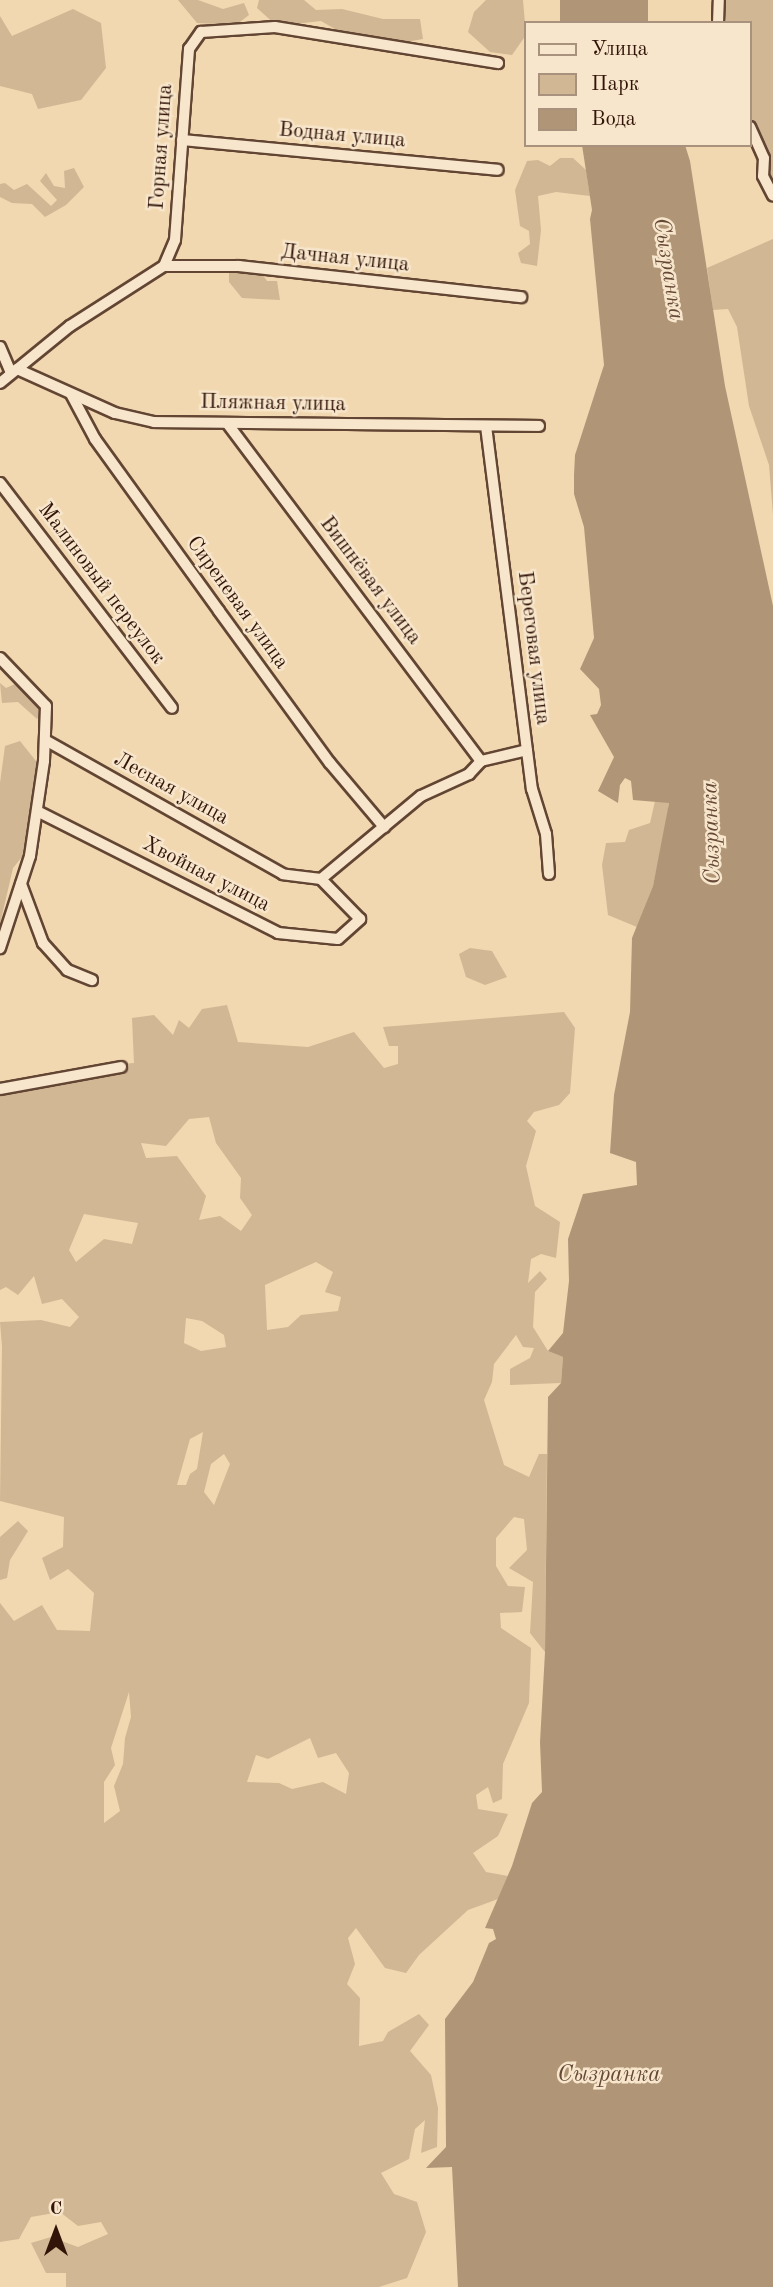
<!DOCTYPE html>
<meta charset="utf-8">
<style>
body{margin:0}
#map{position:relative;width:773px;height:2287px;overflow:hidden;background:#f2d8b0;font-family:"Old Standard TT",serif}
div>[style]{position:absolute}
.green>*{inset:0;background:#d1b794}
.water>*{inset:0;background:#b19577;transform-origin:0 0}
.roads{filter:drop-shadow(2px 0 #624533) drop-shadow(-2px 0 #624533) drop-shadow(0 2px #624533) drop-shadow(0 -2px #624533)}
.minor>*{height:10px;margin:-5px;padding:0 5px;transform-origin:5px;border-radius:5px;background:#f7e6cc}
span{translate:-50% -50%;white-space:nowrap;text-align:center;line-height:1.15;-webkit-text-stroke:5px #f7e6cc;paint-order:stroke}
.street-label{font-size:21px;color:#321409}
.water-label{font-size:23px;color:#654835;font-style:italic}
.legend{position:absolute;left:524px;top:21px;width:228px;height:126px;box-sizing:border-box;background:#f7e6cc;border:2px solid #a8927e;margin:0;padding:9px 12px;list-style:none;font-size:21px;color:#321409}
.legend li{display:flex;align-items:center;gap:14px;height:35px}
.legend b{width:35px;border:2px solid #a8927e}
.north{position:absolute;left:21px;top:2196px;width:70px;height:70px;-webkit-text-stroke:5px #f7e6cc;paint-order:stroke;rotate:0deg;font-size:19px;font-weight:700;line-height:28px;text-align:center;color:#321409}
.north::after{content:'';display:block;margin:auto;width:24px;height:32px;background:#321409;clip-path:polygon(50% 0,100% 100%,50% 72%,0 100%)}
</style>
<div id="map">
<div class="green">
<div style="clip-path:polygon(178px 0,198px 0,223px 9px,244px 3px,249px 15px,236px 25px,197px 23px)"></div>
<div style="clip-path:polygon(259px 0,304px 0,316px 10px,342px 9px,383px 19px,420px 19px,423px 39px,401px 43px,342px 33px,321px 21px,277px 26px,257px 8px)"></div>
<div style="clip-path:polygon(486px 0,523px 0,526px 35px,512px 55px,490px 52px,468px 32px,474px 12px)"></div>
<div style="clip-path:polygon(719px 0,773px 0,773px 196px,750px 127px,750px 23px,718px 23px)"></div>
<div style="clip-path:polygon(73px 9px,101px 23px,106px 68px,81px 100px,38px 109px,32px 94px,0 86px,0 16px,12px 36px)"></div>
<div style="clip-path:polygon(560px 158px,573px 158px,586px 170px,590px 196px,556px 192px,538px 196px,541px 230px,537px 266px,521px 263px,518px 253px,530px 244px,529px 231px,520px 226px,515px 190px,527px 161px,538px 160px,550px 166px)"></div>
<div style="clip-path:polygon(74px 168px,84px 187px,66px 205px,45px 217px,32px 204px,12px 203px,0 197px,0 184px,5px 183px,14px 190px,27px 184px,51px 206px,57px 200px,40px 181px,46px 173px,54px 186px,65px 188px,64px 171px)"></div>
<div style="clip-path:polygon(773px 239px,773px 515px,769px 465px,749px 406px,737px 327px,728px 309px,713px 310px,707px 268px)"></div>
<div style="clip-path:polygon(261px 272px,267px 281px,277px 281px,280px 300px,242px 298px,229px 282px,229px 273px)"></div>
<div style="clip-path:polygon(0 683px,6px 688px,17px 683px,43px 710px,37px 719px,18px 702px,2px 703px)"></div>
<div style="clip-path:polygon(20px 741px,40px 766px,22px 857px,13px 868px,0 924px,0 783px,5px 746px)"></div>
<div style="clip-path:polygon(655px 801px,669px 802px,666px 825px,653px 886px,637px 927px,608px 915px,602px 865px,606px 843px,625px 842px,629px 830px,650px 823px)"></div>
<div style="clip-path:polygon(470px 948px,492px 951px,507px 977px,485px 985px,466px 977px,459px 954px)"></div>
<div style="clip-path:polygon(evenodd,227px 1005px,238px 1042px,308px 1047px,354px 1032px,384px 1068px,398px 1064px,398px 1046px,389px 1046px,383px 1027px,564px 1012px,575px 1028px,570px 1093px,559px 1105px,534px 1112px,527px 1121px,536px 1131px,526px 1166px,535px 1206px,560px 1222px,556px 1258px,541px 1254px,531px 1259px,528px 1283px,540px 1271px,547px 1279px,535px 1292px,533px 1327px,548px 1351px,563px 1357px,561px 1383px,510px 1385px,510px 1369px,530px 1358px,534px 1348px,523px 1347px,516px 1335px,494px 1364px,492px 1382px,484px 1400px,504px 1465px,529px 1477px,539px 1454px,547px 1454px,545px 1652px,530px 1633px,533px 1582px,509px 1568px,527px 1550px,524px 1519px,514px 1517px,496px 1538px,496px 1566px,508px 1586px,525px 1587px,522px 1612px,500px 1613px,501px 1628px,531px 1648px,529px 1703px,503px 1764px,502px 1799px,493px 1803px,488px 1787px,476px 1795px,478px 1809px,508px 1814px,498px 1836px,473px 1853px,486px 1872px,508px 1876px,498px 1899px,468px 1910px,419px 1955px,406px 1973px,385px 1968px,356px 1928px,348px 1938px,355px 1964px,347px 1984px,360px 1998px,359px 2046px,383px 2041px,388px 2032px,419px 2014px,429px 2025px,410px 2051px,431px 2075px,438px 2108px,437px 2147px,421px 2153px,425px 2120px,415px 2129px,409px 2159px,381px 2173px,394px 2194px,417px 2202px,426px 2232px,407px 2278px,379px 2287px,66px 2287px,66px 2273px,46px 2273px,31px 2243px,51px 2237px,78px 2247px,108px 2234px,101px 2222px,78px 2226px,60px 2212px,31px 2217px,19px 2239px,0 2242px,0 1603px,14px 1621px,42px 1605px,57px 1630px,90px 1631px,94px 1593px,68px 1569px,50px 1580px,42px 1558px,63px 1547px,64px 1517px,0 1501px,2px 1346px,0 1322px,41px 1320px,70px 1327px,79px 1317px,62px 1299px,42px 1304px,34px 1276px,18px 1295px,6px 1287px,0 1290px,0 1094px,107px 1065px,134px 1063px,132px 1018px,154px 1015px,173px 1035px,179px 1020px,189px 1028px,202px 1009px,227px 1005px,209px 1117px,216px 1143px,241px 1178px,240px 1198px,252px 1215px,241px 1231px,220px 1216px,199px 1220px,206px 1196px,177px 1156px,146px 1158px,141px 1143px,166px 1146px,189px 1119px,209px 1117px,227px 1005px,84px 1214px,138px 1223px,132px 1244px,104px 1239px,76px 1262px,69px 1250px,84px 1214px,227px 1005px,316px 1262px,333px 1272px,325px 1292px,341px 1297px,338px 1311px,301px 1315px,288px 1327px,267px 1330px,265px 1285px,316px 1262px,227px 1005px,186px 1318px,202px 1321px,224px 1335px,226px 1347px,201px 1351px,184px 1343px,186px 1318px,227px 1005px,203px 1432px,197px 1469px,190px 1474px,186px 1485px,177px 1485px,190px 1439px,203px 1432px,227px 1005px,224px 1454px,230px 1464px,214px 1505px,204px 1492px,211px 1464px,224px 1454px,227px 1005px,129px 1692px,131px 1717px,125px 1738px,123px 1764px,114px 1786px,120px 1811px,104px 1823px,104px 1782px,115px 1765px,111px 1748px,129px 1692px,227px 1005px,310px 1738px,318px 1758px,336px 1753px,349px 1773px,346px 1794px,323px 1782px,292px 1789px,279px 1783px,247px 1782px,256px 1755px,268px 1759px,310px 1738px)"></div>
<div style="clip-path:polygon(18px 1521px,28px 1531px,10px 1560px,7px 1578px,0 1580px,0 1537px)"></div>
</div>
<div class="water">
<div style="left:560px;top:0;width:88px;height:23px"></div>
<div style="clip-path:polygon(582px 145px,685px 145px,690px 161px,725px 386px,773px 606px,773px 2287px,458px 2287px,452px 2167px,426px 2168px,446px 2147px,445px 2019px,473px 1982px,489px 1943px,496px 1939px,493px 1929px,485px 1928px,512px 1866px,532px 1803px,542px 1792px,540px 1742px,545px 1652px,548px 1397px,561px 1383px,563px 1357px,548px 1351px,563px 1333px,569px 1281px,568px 1239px,583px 1194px,637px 1185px,636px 1162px,610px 1153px,614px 1095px,630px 1012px,632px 938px,653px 886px,669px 803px,633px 800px,631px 781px,625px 778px,620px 785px,618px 803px,598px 791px,614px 757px,590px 715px,597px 714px,601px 705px,599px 689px,580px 669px,594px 638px,584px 527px,574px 494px,574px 475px,575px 455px,604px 365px,590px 219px,592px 210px)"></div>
</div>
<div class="roads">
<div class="minor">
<div style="left:718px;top:23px;width:23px;rotate:-88deg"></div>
<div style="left:750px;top:127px;width:34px;rotate:66deg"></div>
<div style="left:764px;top:158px;width:18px;rotate:93deg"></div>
<div style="left:763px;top:176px;width:22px;rotate:63deg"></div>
<div style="left:182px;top:140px;width:317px;rotate:5.4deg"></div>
<div style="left:164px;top:266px;width:28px;rotate:-67deg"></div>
<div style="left:175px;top:240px;width:192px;rotate:-85.8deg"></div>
<div style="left:189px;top:49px;width:21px;rotate:-55deg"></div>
<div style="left:201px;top:32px;width:74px;rotate:-3.9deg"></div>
<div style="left:275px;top:27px;width:226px;rotate:9.2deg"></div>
<div style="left:164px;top:266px;width:75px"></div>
<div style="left:239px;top:266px;width:284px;rotate:6.3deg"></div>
<div style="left:0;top:347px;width:28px;rotate:67deg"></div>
<div style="left:17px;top:369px;width:107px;rotate:24.2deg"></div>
<div style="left:115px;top:413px;width:40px;rotate:13deg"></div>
<div style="left:154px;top:422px;width:385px;rotate:0.6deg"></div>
<div style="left:0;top:383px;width:90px;rotate:-39.2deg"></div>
<div style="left:70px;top:326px;width:112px;rotate:-32.6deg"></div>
<div style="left:71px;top:394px;width:51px;rotate:61.9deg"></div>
<div style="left:95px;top:439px;width:212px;rotate:54.2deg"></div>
<div style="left:219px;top:611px;width:188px;rotate:53.9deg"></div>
<div style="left:330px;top:763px;width:84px;rotate:49.8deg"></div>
<div style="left:227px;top:423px;width:423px;rotate:53.1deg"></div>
<div style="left:486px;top:426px;width:366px;rotate:82.8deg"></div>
<div style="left:532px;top:789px;width:47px;rotate:72.7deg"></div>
<div style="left:546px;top:834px;width:40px;rotate:85.7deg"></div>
<div style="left:0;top:483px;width:283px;rotate:52.6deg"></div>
<div style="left:0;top:658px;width:66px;rotate:46.2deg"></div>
<div style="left:46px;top:706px;width:55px;rotate:92.1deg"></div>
<div style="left:44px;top:761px;width:96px;rotate:98.4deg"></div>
<div style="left:30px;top:856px;width:97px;rotate:108.1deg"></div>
<div style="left:37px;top:811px;width:270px;rotate:26.8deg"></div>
<div style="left:278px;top:933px;width:60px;rotate:5.7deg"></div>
<div style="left:338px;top:939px;width:30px;rotate:-42deg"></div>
<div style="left:360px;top:919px;width:56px;rotate:-134.3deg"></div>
<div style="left:321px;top:879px;width:38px;rotate:-173deg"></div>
<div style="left:283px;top:874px;width:273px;rotate:-150.6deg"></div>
<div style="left:321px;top:879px;width:130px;rotate:-39.7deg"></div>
<div style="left:421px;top:796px;width:53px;rotate:-24.6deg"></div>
<div style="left:469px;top:774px;width:18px;rotate:-47deg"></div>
<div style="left:481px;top:761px;width:47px;rotate:-13.4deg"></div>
<div style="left:21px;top:884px;width:63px;rotate:69.6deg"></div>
<div style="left:43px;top:943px;width:36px;rotate:48deg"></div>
<div style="left:67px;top:970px;width:27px;rotate:22deg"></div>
<div style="left:0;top:1089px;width:123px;rotate:-10.3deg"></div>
</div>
</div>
<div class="street-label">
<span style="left:342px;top:136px;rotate:5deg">Водная улица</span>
<span style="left:162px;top:147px;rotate:-86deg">Горная улица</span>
<span style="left:345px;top:259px;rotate:6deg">Дачная улица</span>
<span style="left:273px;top:404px;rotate:1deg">Пляжная улица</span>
<span style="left:370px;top:581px;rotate:53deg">Вишнёвая улица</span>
<span style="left:101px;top:584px;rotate:53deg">Малиновый переулок</span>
<span style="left:237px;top:603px;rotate:54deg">Сиреневая улица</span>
<span style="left:533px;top:648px;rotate:83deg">Береговая улица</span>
<span style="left:171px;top:789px;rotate:29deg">Лесная улица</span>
<span style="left:206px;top:875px;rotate:27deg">Хвойная улица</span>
</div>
<div class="water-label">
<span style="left:668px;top:269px;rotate:81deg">Сызранка</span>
<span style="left:712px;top:833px;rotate:-92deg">Сызранка</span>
<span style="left:609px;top:2075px">Сызранка</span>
</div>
<ul class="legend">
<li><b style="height:9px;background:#f7e6cc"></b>Улица</li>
<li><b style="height:19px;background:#d1b794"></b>Парк</li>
<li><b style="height:19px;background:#b19577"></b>Вода</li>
</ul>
<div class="north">С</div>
</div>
